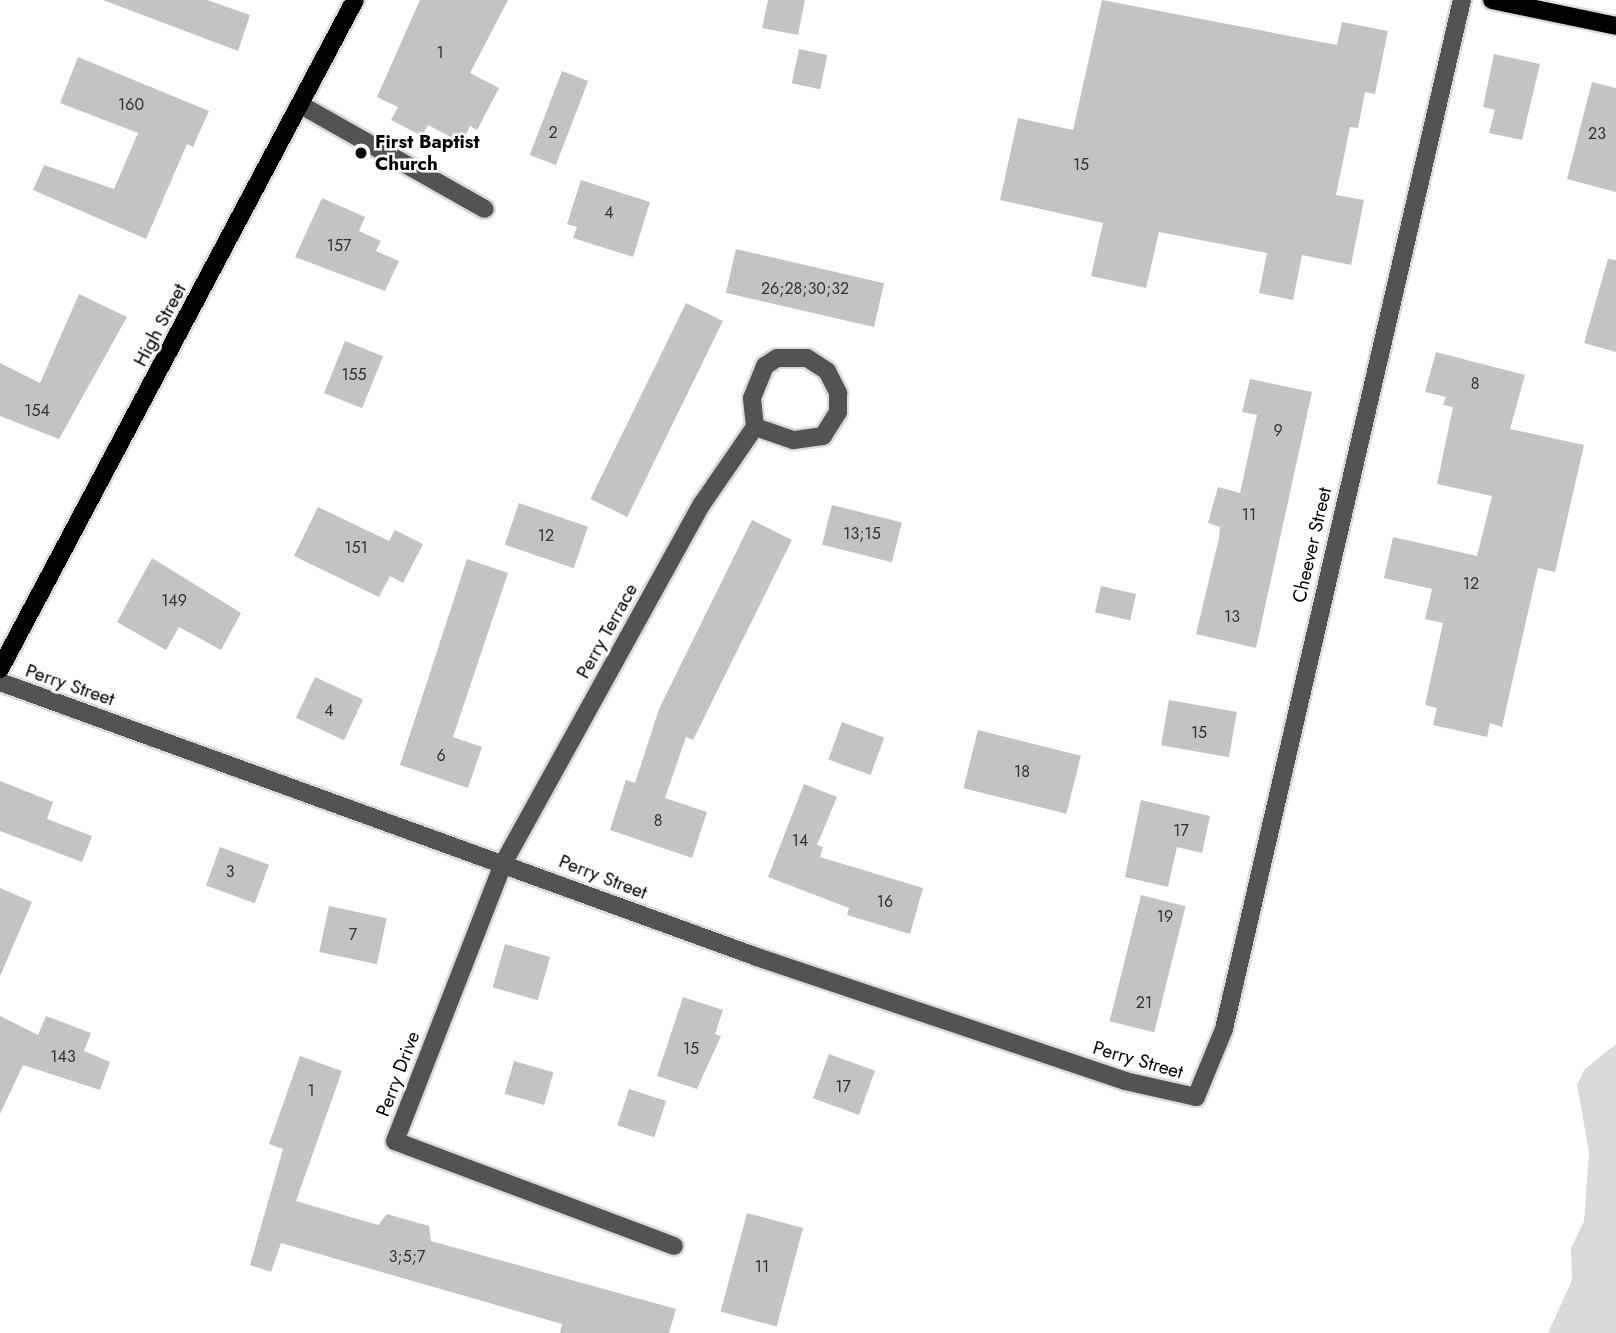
<!DOCTYPE html>
<style>
body{margin:0}
#map{position:relative;width:1616px;height:1333px;overflow:hidden;background:#fff;font-family:Jost,sans-serif}
div>[style]{position:absolute}
.green>*{inset:0;background:#dadada}
.building>*{inset:0;background:#c3c3c3;transform-origin:0 0}
.roads{filter:drop-shadow(2px 0 #dbdbdb) drop-shadow(-2px 0 #dbdbdb) drop-shadow(0 2px #dbdbdb) drop-shadow(0 -2px #dbdbdb)}
.minor>*{height:18px;margin:-9px;padding:0 9px;transform-origin:9px;border-radius:9px;background:#535353}
.major>*{height:18px;margin:-9px;padding:0 9px;transform-origin:9px;border-radius:9px;background:#000}
.dots>*{width:19px;height:19px;translate:-50% -50%;box-sizing:border-box;border:4px solid #fff;border-radius:50%}
span{translate:-50% -50%;white-space:nowrap;text-align:center;line-height:1.15;-webkit-text-stroke:5px #fff;paint-order:stroke}
.number-label{font-size:16px;color:#313131}
.number-label span{-webkit-text-stroke-width:0}
.poi-label{font-size:19px;color:#000;font-weight:700}
.left{translate:0 -50%;text-align:left}
.street-label{font-size:19px;color:#000}
</style>
<div id="map">
<div class="green">
<div style="clip-path:polygon(1616px 1044px,1616px 1333px,1548px 1333px,1572px 1280px,1571px 1248px,1584px 1221px,1589px 1152px,1577px 1085px,1584px 1070px)"></div>
</div>
<div class="building">
<div style="clip-path:polygon(103px 0,207px 0,250px 15px,238px 51px)"></div>
<div style="clip-path:polygon(420px 0,508px 0,470px 73px,499px 88px,477px 130px,470px 126px,462px 143px,428px 125px,422px 136px,391px 120px,398px 107px,377px 97px)"></div>
<div style="clip-path:polygon(768px 0,805px 0,798px 35px,762px 28px)"></div>
<div style="clip-path:polygon(1102px 0,1337px 45px,1342px 22px,1388px 31px,1375px 94px,1365px 92px,1358px 128px,1350px 127px,1336px 195px,1364px 200px,1351px 265px,1302px 255px,1293px 300px,1259px 293px,1267px 253px,1159px 232px,1146px 288px,1091px 276px,1103px 223px,1000px 200px,1018px 118px,1073px 130px)"></div>
<div style="left:799px;top:49px;width:29px;height:35px;rotate:12deg"></div>
<div style="clip-path:polygon(1494px 54px,1540px 64px,1522px 140px,1489px 133px,1495px 110px,1483px 107px)"></div>
<div style="clip-path:polygon(78px 57px,209px 111px,193px 147px,187px 144px,146px 239px,33px 190px,44px 165px,114px 189px,138px 133px,60px 103px)"></div>
<div style="left:562px;top:71px;width:28px;height:90px;rotate:21deg"></div>
<div style="clip-path:polygon(1592px 82px,1616px 88px,1616px 192px,1567px 179px)"></div>
<div style="clip-path:polygon(581px 180px,650px 202px,633px 257px,573px 238px,577px 227px,567px 224px)"></div>
<div style="clip-path:polygon(322px 198px,365px 217px,359px 231px,381px 241px,376px 251px,399px 261px,385px 291px,295px 257px)"></div>
<div style="left:736px;top:249px;width:152px;height:45px;rotate:13deg"></div>
<div style="clip-path:polygon(1608px 259px,1616px 260px,1616px 352px,1584px 343px)"></div>
<div style="clip-path:polygon(79px 294px,127px 317px,59px 439px,0 416px,0 363px,40px 383px)"></div>
<div style="left:686px;top:303px;width:41px;height:218px;rotate:26deg"></div>
<div style="left:345px;top:341px;width:41px;height:56px;rotate:22deg"></div>
<div style="clip-path:polygon(1436px 352px,1525px 375px,1510px 429px,1584px 445px,1555px 572px,1538px 568px,1502px 727px,1490px 723px,1487px 737px,1433px 725px,1437px 708px,1425px 705px,1443px 623px,1425px 619px,1432px 589px,1384px 578px,1393px 537px,1477px 556px,1492px 496px,1437px 484px,1453px 407px,1443px 405px,1446px 397px,1425px 392px)"></div>
<div style="clip-path:polygon(1250px 379px,1312px 392px,1256px 648px,1196px 634px,1219px 538px,1220px 527px,1208px 523px,1218px 487px,1240px 493px,1257px 415px,1242px 412px)"></div>
<div style="left:519px;top:503px;width:73px;height:44px;rotate:19deg"></div>
<div style="left:832px;top:505px;width:72px;height:41px;rotate:14deg"></div>
<div style="clip-path:polygon(318px 507px,389px 541px,395px 530px,423px 544px,403px 583px,390px 576px,379px 597px,294px 556px)"></div>
<div style="clip-path:polygon(752px 520px,792px 540px,693px 740px,686px 737px,665px 798px,707px 812px,692px 858px,610px 830px,626px 780px,635px 783px,659px 709px)"></div>
<div style="clip-path:polygon(152px 558px,241px 613px,221px 650px,179px 627px,166px 650px,117px 622px)"></div>
<div style="clip-path:polygon(467px 559px,508px 573px,453px 737px,482px 747px,468px 788px,400px 765px)"></div>
<div style="left:1101px;top:586px;width:36px;height:27px;rotate:13deg"></div>
<div style="left:315px;top:677px;width:53px;height:45px;rotate:25deg"></div>
<div style="left:1169px;top:700px;width:69px;height:46px;rotate:10deg"></div>
<div style="left:842px;top:722px;width:45px;height:40px;rotate:20deg"></div>
<div style="left:978px;top:730px;width:106px;height:60px;rotate:14deg"></div>
<div style="clip-path:polygon(0 781px,53px 802px,47px 819px,92px 836px,82px 862px,0 831px)"></div>
<div style="clip-path:polygon(804px 784px,837px 797px,817px 845px,823px 847px,820px 857px,923px 888px,910px 934px,847px 915px,849px 908px,768px 877px)"></div>
<div style="clip-path:polygon(1141px 800px,1210px 816px,1202px 853px,1177px 847px,1168px 887px,1125px 877px)"></div>
<div style="left:220px;top:847px;width:52px;height:41px;rotate:20deg"></div>
<div style="clip-path:polygon(0 888px,32px 902px,0 976px)"></div>
<div style="left:1141px;top:895px;width:46px;height:130px;rotate:14deg"></div>
<div style="left:329px;top:906px;width:59px;height:47px;rotate:12deg"></div>
<div style="left:505px;top:944px;width:47px;height:45px;rotate:16deg"></div>
<div style="clip-path:polygon(683px 997px,723px 1010px,715px 1034px,721px 1036px,697px 1089px,657px 1076px)"></div>
<div style="clip-path:polygon(0 1016px,38px 1035px,46px 1016px,91px 1033px,84px 1051px,110px 1062px,100px 1090px,23px 1065px,0 1114px)"></div>
<div style="left:829px;top:1054px;width:49px;height:47px;rotate:20deg"></div>
<div style="clip-path:polygon(300px 1056px,342px 1071px,296px 1201px,378px 1225px,387px 1214px,429px 1226px,431px 1241px,676px 1309px,669px 1333px,560px 1333px,562px 1324px,281px 1243px,271px 1272px,250px 1265px,283px 1149px,269px 1144px)"></div>
<div style="left:514px;top:1061px;width:41px;height:34px;rotate:16deg"></div>
<div style="left:629px;top:1089px;width:39px;height:38px;rotate:18deg"></div>
<div style="left:747px;top:1213px;width:58px;height:102px;rotate:15deg"></div>
</div>
<div class="roads">
<div class="minor">
<div style="left:301px;top:105px;width:211px;rotate:29.5deg"></div>
<div style="left:777px;top:358px;width:30px"></div>
<div style="left:807px;top:358px;width:24px;rotate:33deg"></div>
<div style="left:827px;top:371px;width:25px;rotate:63deg"></div>
<div style="left:838px;top:393px;width:19px;rotate:90deg"></div>
<div style="left:838px;top:412px;width:28px;rotate:122deg"></div>
<div style="left:823px;top:436px;width:30px;rotate:172deg"></div>
<div style="left:793px;top:440px;width:40px;rotate:-161.1deg"></div>
<div style="left:755px;top:427px;width:29px;rotate:-96deg"></div>
<div style="left:752px;top:398px;width:35px;rotate:-68deg"></div>
<div style="left:765px;top:366px;width:14px;rotate:-34deg"></div>
<div style="left:0;top:682px;width:805px;rotate:19.96deg"></div>
<div style="left:757px;top:957px;width:388px;rotate:18.6deg"></div>
<div style="left:1125px;top:1081px;width:73px;rotate:12.7deg"></div>
<div style="left:1196px;top:1097px;width:74px;rotate:-67.6deg"></div>
<div style="left:1224px;top:1029px;width:1056px;rotate:-76.98deg"></div>
<div style="left:674px;top:1246px;width:298px;rotate:-159.4deg"></div>
<div style="left:395px;top:1141px;width:300px;rotate:-68.7deg"></div>
<div style="left:504px;top:862px;width:409px;rotate:-61.1deg"></div>
<div style="left:702px;top:504px;width:93px;rotate:-55.5deg"></div>
</div>
<div class="major">
<div style="left:1492px;top:0;width:127px;rotate:11.8deg"></div>
<div style="left:0;top:669px;width:757px;rotate:-62.05deg"></div>
</div>
</div>
<div class="dots">
<div style="left:361px;top:153px;background:#000"></div>
</div>
<div class="number-label">
<span style="left:440px;top:53px">1</span>
<span style="left:131px;top:105px">160</span>
<span style="left:553px;top:133px">2</span>
<span style="left:1597px;top:134px">23</span>
<span style="left:1081px;top:165px">15</span>
<span style="left:609px;top:213px">4</span>
<span style="left:339px;top:246px">157</span>
<span style="left:805px;top:289px">26;28;30;32</span>
<span style="left:354px;top:375px">155</span>
<span style="left:1475px;top:384px">8</span>
<span style="left:37px;top:411px">154</span>
<span style="left:1278px;top:431px">9</span>
<span style="left:1249px;top:515px">11</span>
<span style="left:862px;top:534px">13;15</span>
<span style="left:546px;top:536px">12</span>
<span style="left:356px;top:548px">151</span>
<span style="left:1471px;top:584px">12</span>
<span style="left:174px;top:601px">149</span>
<span style="left:1232px;top:617px">13</span>
<span style="left:329px;top:711px">4</span>
<span style="left:1199px;top:733px">15</span>
<span style="left:441px;top:756px">6</span>
<span style="left:1022px;top:772px">18</span>
<span style="left:658px;top:821px">8</span>
<span style="left:1181px;top:831px">17</span>
<span style="left:800px;top:841px">14</span>
<span style="left:230px;top:872px">3</span>
<span style="left:885px;top:902px">16</span>
<span style="left:1165px;top:917px">19</span>
<span style="left:353px;top:935px">7</span>
<span style="left:1144px;top:1003px">21</span>
<span style="left:691px;top:1049px">15</span>
<span style="left:63px;top:1057px">143</span>
<span style="left:843px;top:1087px">17</span>
<span style="left:311px;top:1091px">1</span>
<span style="left:407px;top:1257px">3;5;7</span>
<span style="left:762px;top:1267px">11</span>
</div>
<div class="poi-label">
<span class="left" style="left:375px;top:153px">First Baptist<br>Church</span>
</div>
<div class="street-label">
<span style="left:160px;top:325px;rotate:-62deg">High Street</span>
<span style="left:1312px;top:545px;rotate:-77deg">Cheever Street</span>
<span style="left:607px;top:631px;rotate:-61deg">Perry Terrace</span>
<span style="left:70px;top:685px;rotate:19deg">Perry Street</span>
<span style="left:603px;top:877px;rotate:21deg">Perry Street</span>
<span style="left:1138px;top:1060px;rotate:16deg">Perry Street</span>
<span style="left:398px;top:1074px;rotate:-69deg">Perry Drive</span>
</div>
</div>
